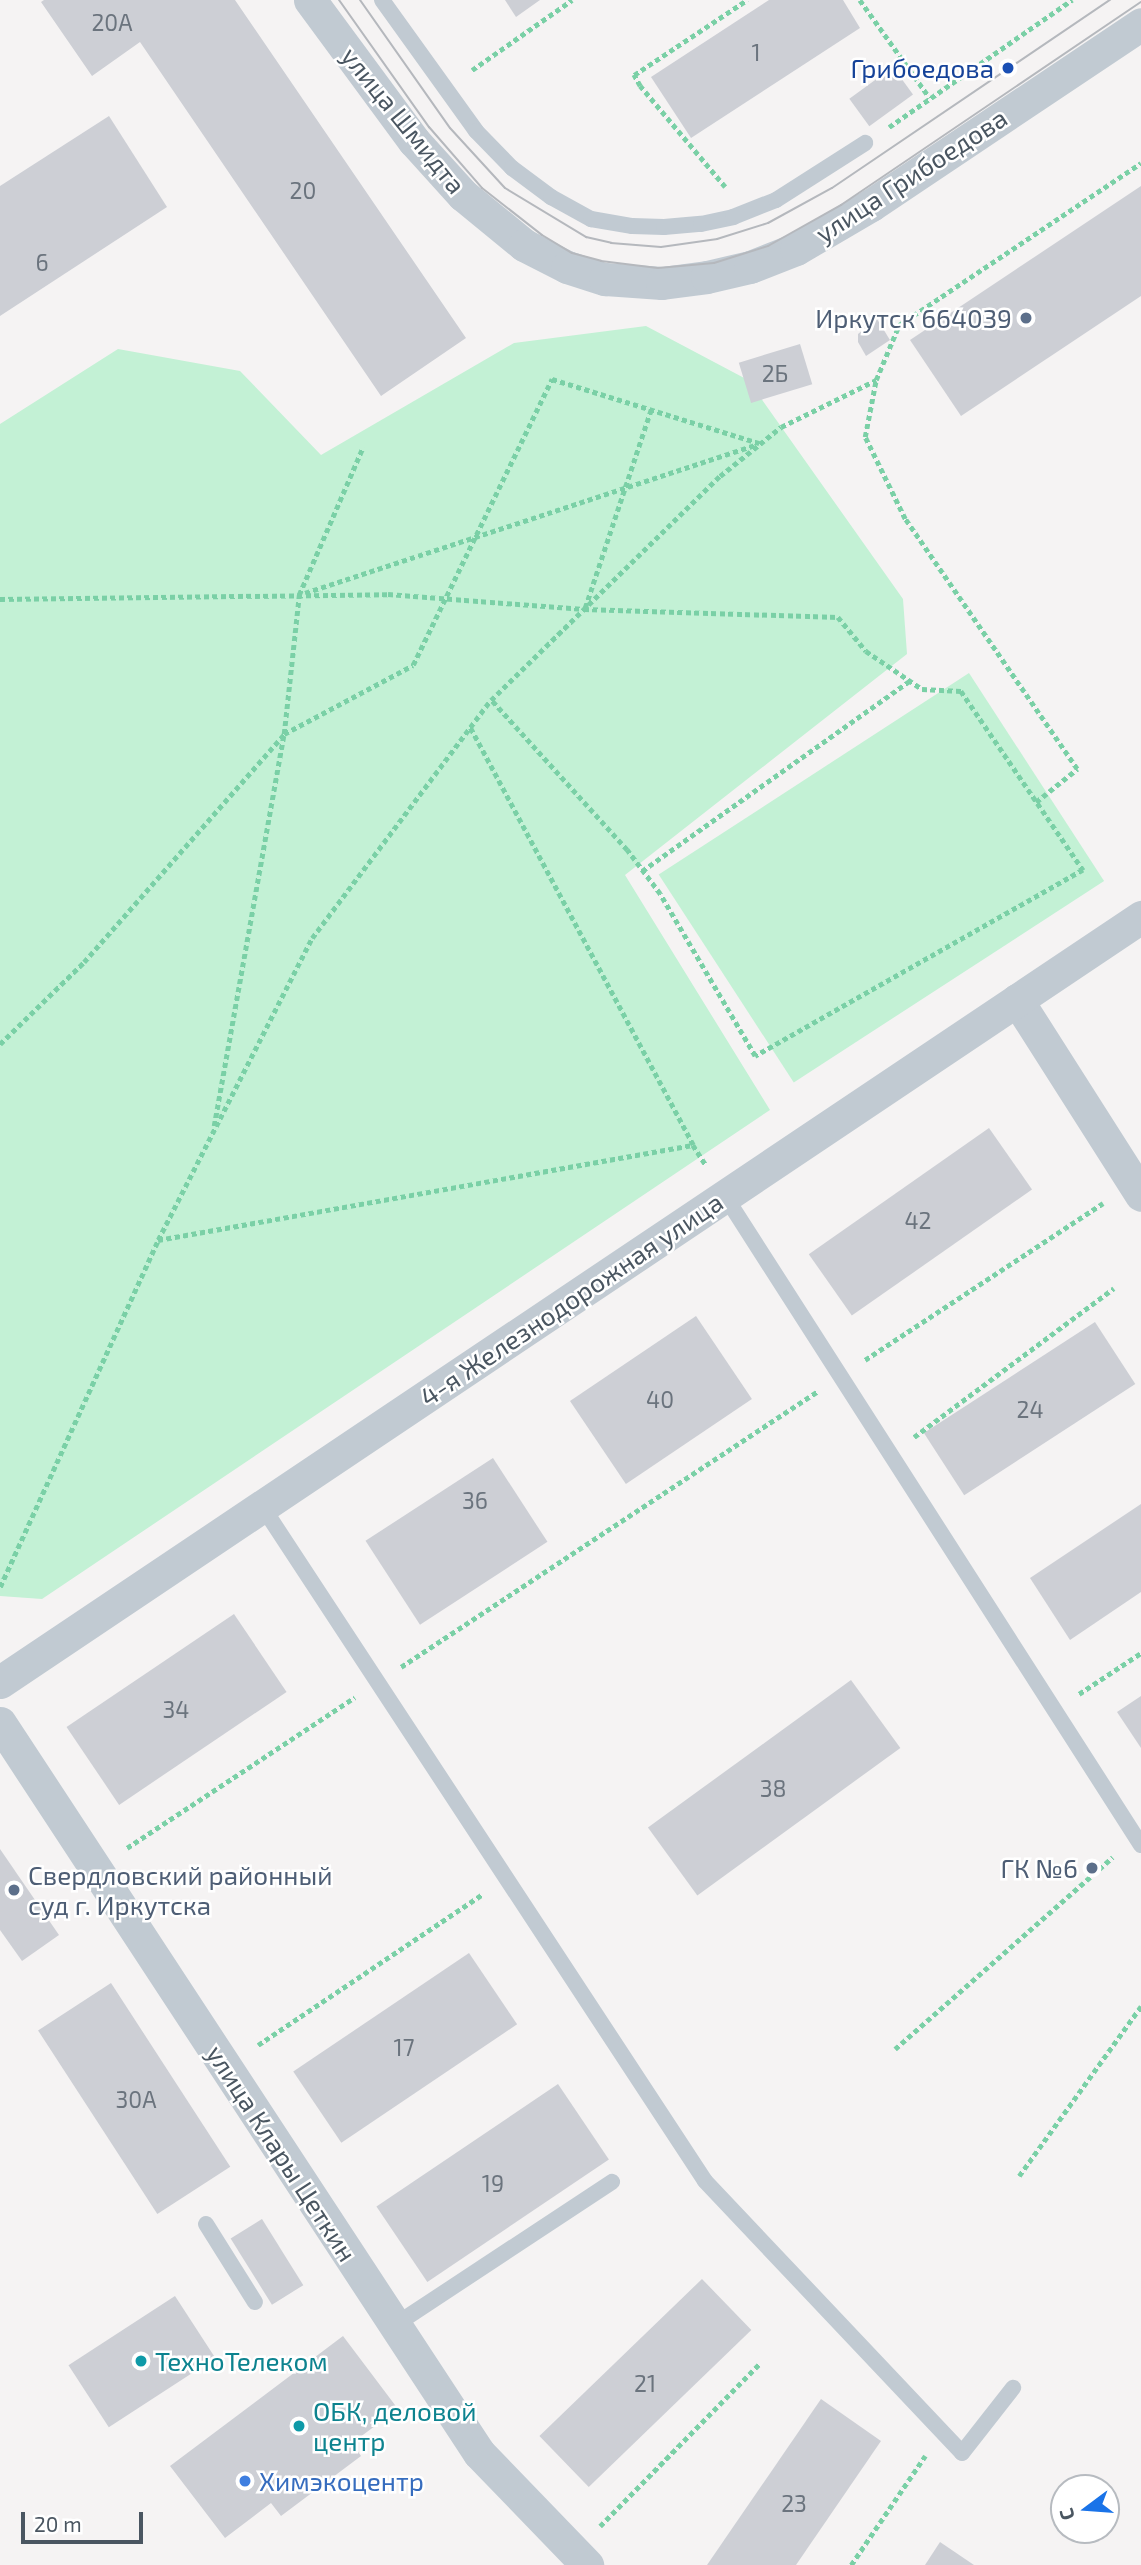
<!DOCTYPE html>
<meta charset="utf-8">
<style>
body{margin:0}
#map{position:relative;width:1141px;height:2565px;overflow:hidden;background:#f5f3f3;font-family:"Exo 2",sans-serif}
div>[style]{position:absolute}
.green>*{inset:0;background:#c3f1d5;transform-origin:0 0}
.building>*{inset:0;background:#cdcfd5;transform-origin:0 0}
.path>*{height:4.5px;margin-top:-2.25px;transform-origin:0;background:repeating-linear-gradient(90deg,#7ad0a6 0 5px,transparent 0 8.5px)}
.service>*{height:16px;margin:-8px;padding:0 8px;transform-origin:8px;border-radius:8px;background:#c1cad2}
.minor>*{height:33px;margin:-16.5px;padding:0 16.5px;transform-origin:16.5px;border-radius:16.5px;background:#c1cad2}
.tram>*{height:2px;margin:-1px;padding:0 1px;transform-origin:1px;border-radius:1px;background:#b5b8bd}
.dots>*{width:19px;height:19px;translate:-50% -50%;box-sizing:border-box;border:4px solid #fff;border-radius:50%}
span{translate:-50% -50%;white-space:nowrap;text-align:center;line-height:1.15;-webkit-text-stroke:5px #fff;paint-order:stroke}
.number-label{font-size:23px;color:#6b747e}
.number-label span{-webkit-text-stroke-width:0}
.transit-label{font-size:26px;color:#164399}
.right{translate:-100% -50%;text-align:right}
.street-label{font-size:26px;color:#4a5661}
.service-label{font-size:26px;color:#4e5e75}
.left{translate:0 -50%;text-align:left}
.culture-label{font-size:26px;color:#0d838f}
.shop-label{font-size:26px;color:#366cbe}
.north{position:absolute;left:1050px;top:2474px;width:70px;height:70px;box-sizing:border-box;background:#fff;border:2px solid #b7bbc0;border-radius:50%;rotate:254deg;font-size:19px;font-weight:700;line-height:28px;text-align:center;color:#4a5661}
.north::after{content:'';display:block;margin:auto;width:24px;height:32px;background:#1a73e8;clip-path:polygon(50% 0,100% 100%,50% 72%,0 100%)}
.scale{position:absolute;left:21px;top:2512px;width:122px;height:32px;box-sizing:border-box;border:4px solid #4a5661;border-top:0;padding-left:9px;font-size:21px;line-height:24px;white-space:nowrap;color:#4a5661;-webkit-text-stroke:5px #fff;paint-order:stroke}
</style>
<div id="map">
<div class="green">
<div style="clip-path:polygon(646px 326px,748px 380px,903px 599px,907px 654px,625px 875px,770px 1110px,42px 1599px,0 1596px,0 424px,118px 349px,240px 371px,321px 455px,514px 343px)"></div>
<div style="left:969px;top:673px;width:248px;height:370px;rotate:57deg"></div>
</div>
<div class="building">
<div style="clip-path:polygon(44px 0,235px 0,466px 338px,381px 396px,140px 42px,92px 76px,41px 2px)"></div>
<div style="clip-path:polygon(505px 0,540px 0,516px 17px)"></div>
<div style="clip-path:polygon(769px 0,843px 0,860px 28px,691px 138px,651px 77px)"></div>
<div style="left:893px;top:67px;width:34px;height:54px;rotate:54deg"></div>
<div style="clip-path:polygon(109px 116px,167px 207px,0 316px,0 186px)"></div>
<div style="clip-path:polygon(1141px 186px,1141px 296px,961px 416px,910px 340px)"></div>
<div style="clip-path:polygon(877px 319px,890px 340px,866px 356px,858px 342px,858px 334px)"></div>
<div style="left:800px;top:344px;width:42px;height:64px;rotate:73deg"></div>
<div style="left:989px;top:1128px;width:75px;height:220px;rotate:55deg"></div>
<div style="left:696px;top:1316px;width:100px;height:152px;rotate:56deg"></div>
<div style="left:1095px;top:1322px;width:74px;height:204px;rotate:57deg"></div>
<div style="left:493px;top:1458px;width:100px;height:152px;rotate:57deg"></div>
<div style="clip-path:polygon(1141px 1504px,1141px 1592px,1070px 1640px,1030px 1578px)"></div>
<div style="left:234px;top:1614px;width:94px;height:202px;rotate:56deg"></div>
<div style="left:851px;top:1680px;width:84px;height:251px;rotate:54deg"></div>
<div style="clip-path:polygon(1141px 1696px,1141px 1748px,1117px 1712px)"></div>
<div style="clip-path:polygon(0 1849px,59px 1935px,22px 1961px,0 1930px)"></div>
<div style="left:469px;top:1953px;width:86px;height:212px;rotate:56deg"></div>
<div style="left:111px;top:1983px;width:219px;height:87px;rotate:57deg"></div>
<div style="left:558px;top:2084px;width:91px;height:219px;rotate:56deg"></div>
<div style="left:262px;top:2219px;width:78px;height:37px;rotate:58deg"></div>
<div style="left:702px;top:2279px;width:71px;height:226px;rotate:46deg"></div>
<div style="left:175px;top:2296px;width:74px;height:127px;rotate:57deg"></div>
<div style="clip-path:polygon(343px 2336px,398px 2409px,352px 2443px,361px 2456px,281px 2516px,271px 2503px,225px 2538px,170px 2466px)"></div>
<div style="clip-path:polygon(821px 2399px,881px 2441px,796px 2565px,707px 2565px)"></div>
<div style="clip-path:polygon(940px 2542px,974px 2565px,925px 2565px)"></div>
</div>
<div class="path">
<div style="left:860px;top:0;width:120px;rotate:54.5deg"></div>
<div style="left:472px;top:70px;width:122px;rotate:-35deg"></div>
<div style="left:889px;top:127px;width:223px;rotate:-34.8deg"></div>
<div style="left:725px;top:187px;width:132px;rotate:-130.1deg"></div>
<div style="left:640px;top:86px;width:13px;rotate:-119deg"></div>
<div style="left:634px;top:75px;width:136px;rotate:-33.6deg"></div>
<div style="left:305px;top:593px;width:475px;rotate:-18.2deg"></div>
<div style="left:0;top:599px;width:388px;rotate:-0.7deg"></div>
<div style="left:388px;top:594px;width:197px;rotate:4.4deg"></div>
<div style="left:584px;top:609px;width:254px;rotate:1.8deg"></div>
<div style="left:838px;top:617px;width:44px;rotate:50.5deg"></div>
<div style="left:866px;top:651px;width:68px;rotate:34.2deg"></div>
<div style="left:922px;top:689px;width:39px;rotate:3deg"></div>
<div style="left:961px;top:691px;width:217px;rotate:55.7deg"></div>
<div style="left:1083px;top:870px;width:377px;rotate:150.4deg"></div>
<div style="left:755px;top:1056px;width:188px;rotate:-120.4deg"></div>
<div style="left:660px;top:894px;width:55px;rotate:-126.9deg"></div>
<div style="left:627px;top:850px;width:202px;rotate:-132.2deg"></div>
<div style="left:585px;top:608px;width:209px;rotate:-71.6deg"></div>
<div style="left:1036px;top:802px;width:53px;rotate:-38.8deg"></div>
<div style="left:1077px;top:769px;width:303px;rotate:-124.5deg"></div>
<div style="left:905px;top:519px;width:91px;rotate:-116deg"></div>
<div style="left:865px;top:437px;width:58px;rotate:-79.1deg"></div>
<div style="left:876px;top:380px;width:60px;rotate:-67.3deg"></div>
<div style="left:899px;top:325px;width:291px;rotate:-33.8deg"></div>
<div style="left:642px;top:871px;width:328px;rotate:-35.4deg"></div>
<div style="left:0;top:1044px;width:117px;rotate:-44.3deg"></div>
<div style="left:84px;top:962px;width:303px;rotate:-48.7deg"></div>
<div style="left:284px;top:734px;width:146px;rotate:-28.1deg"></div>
<div style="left:413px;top:665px;width:318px;rotate:-64.1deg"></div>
<div style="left:552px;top:379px;width:217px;rotate:17.2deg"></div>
<div style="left:214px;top:1126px;width:398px;rotate:-79.9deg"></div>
<div style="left:284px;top:734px;width:140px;rotate:-83.8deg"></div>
<div style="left:299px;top:595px;width:161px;rotate:-66.6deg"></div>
<div style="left:693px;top:1145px;width:24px;rotate:57deg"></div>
<div style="left:158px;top:1240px;width:543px;rotate:-10.07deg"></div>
<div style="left:693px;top:1145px;width:473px;rotate:-118.1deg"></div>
<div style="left:865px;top:1360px;width:285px;rotate:-33.4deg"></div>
<div style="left:914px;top:1437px;width:249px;rotate:-36.7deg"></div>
<div style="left:0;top:1587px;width:381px;rotate:-65.5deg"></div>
<div style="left:158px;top:1240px;width:339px;rotate:-63deg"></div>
<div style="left:312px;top:938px;width:298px;rotate:-53.1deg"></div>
<div style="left:491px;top:700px;width:320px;rotate:-44.4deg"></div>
<div style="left:720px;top:476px;width:78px;rotate:-38.8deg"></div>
<div style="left:781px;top:427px;width:106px;rotate:-26.3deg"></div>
<div style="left:401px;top:1667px;width:499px;rotate:-33.5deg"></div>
<div style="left:1079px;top:1694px;width:74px;rotate:-33.5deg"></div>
<div style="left:127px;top:1848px;width:273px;rotate:-33.5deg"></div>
<div style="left:258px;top:2045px;width:271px;rotate:-33.9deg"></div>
<div style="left:895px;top:2049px;width:290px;rotate:-41.4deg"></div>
<div style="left:1019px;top:2176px;width:209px;rotate:-54.3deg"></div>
<div style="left:600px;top:2526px;width:227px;rotate:-45.5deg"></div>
<div style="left:851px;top:2565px;width:132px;rotate:-55.8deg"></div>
</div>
<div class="service">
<div style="left:382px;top:0;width:161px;rotate:54.3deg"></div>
<div style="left:476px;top:131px;width:52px;rotate:45.8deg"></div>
<div style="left:512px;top:168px;width:49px;rotate:36.6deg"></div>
<div style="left:551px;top:197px;width:46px;rotate:28.8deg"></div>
<div style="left:591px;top:219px;width:42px;rotate:9.7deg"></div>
<div style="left:632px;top:226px;width:32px;rotate:2deg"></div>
<div style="left:664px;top:227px;width:37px;rotate:-5deg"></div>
<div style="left:701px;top:224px;width:33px;rotate:-12deg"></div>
<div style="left:733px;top:217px;width:46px;rotate:-21.6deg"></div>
<div style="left:776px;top:200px;width:106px;rotate:-32.6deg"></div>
<div style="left:725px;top:1196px;width:771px;rotate:57.34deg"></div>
<div style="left:262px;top:1506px;width:807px;rotate:56.72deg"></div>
<div style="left:705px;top:2181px;width:374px;rotate:46.6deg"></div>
<div style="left:962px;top:2453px;width:83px;rotate:-51.9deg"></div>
<div style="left:206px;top:2224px;width:92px;rotate:57.9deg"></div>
<div style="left:395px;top:2325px;width:260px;rotate:-33.4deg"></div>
</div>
<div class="minor">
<div style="left:310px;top:0;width:175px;rotate:53.6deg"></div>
<div style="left:414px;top:141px;width:73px;rotate:47.8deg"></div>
<div style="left:463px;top:195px;width:79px;rotate:39.3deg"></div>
<div style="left:524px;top:245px;width:48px;rotate:27.1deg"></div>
<div style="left:567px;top:267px;width:40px;rotate:18deg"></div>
<div style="left:605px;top:279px;width:57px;rotate:4deg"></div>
<div style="left:662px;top:283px;width:45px;rotate:-7.6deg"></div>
<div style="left:707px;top:277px;width:44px;rotate:-13.1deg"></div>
<div style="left:750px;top:267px;width:49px;rotate:-21.4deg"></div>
<div style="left:796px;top:249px;width:87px;rotate:-30.4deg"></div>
<div style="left:871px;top:205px;width:325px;rotate:-33.8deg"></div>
<div style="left:1017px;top:1000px;width:231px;rotate:57.5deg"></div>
<div style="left:0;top:1682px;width:1374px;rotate:-33.84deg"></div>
<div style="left:0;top:1723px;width:873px;rotate:56.73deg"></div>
<div style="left:479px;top:2453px;width:156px;rotate:46deg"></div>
</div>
<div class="tram">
<div style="left:339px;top:0;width:156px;rotate:54.7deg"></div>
<div style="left:429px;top:127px;width:81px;rotate:49deg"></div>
<div style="left:482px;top:188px;width:76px;rotate:38.1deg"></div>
<div style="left:542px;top:235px;width:35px;rotate:31deg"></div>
<div style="left:572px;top:253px;width:30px;rotate:15deg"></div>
<div style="left:601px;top:261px;width:57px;rotate:7deg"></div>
<div style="left:658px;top:268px;width:56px;rotate:-5.1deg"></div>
<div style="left:714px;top:263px;width:57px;rotate:-17.5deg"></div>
<div style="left:768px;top:246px;width:84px;rotate:-29.3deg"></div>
<div style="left:841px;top:205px;width:362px;rotate:-34.1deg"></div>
<div style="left:360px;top:0;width:156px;rotate:54.9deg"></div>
<div style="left:450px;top:128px;width:81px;rotate:47.5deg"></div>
<div style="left:505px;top:188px;width:95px;rotate:31.2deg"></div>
<div style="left:586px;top:237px;width:26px;rotate:13deg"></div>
<div style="left:611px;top:243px;width:50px;rotate:4.6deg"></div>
<div style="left:661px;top:247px;width:57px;rotate:-8.1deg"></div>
<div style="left:717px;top:239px;width:53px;rotate:-17.4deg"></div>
<div style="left:768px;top:223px;width:73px;rotate:-28.7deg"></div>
<div style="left:832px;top:188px;width:336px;rotate:-34.1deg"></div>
</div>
<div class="dots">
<div style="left:1008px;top:68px;background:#1a4fb4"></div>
<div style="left:1026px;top:318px;background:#5c6f8a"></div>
<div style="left:1092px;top:1868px;background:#5c6f8a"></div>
<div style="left:14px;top:1890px;background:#5c6f8a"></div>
<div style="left:141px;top:2361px;background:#0f9aa8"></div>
<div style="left:299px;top:2426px;background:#0f9aa8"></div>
<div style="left:245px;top:2481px;background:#3f7fe0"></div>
</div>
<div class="number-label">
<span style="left:112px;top:22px">20А</span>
<span style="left:756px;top:52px">1</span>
<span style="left:303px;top:190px">20</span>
<span style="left:42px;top:262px">6</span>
<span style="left:775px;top:373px">2Б</span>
<span style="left:918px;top:1220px">42</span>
<span style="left:660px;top:1399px">40</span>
<span style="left:1030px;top:1409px">24</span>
<span style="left:475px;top:1500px">36</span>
<span style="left:176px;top:1709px">34</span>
<span style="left:773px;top:1788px">38</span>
<span style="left:404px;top:2047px">17</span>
<span style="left:136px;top:2099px">30А</span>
<span style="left:493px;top:2183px">19</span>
<span style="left:645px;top:2383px">21</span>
<span style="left:794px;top:2503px">23</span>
</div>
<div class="transit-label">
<span class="right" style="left:994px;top:68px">Грибоедова</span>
</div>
<div class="street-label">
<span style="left:404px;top:120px;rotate:51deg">улица Шмидта</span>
<span style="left:911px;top:175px;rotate:-33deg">улица Грибоедова</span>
<span style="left:571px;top:1299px;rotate:-34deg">4-я Железнодорожная улица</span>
<span style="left:282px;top:2153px;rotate:57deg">улица Клары Цеткин</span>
</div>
<div class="service-label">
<span class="right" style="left:1012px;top:318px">Иркутск 664039</span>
<span class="right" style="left:1078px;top:1868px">ГК №6</span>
<span class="left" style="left:28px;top:1890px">Свердловский районный<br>суд г. Иркутска</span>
</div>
<div class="culture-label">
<span class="left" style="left:155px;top:2361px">ТехноТелеком</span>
<span class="left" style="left:313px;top:2426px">ОБК, деловой<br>центр</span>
</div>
<div class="shop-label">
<span class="left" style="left:259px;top:2481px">Химэкоцентр</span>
</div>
<div class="north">С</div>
<div class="scale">20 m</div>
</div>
